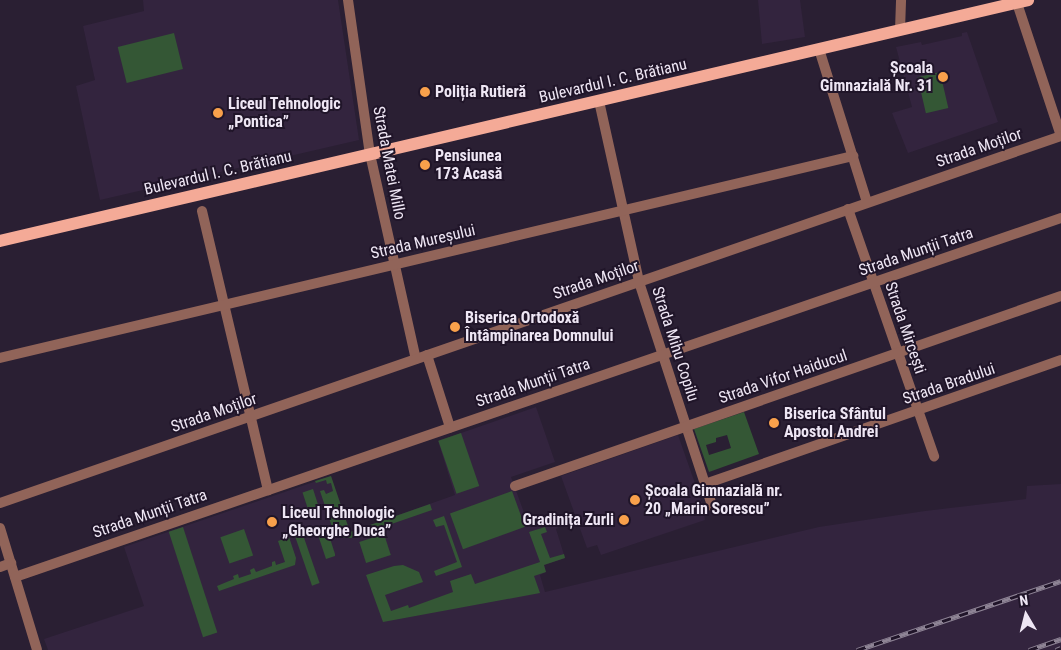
<!DOCTYPE html>
<meta charset="utf-8">
<style>
body{margin:0}
#map{position:relative;width:1061px;height:650px;overflow:hidden;background:#2a1f33;font-family:"Roboto Condensed",sans-serif}
div>[style]{position:absolute}
.built>*{inset:0;background:#33243e}
.green>*{inset:0;background:#345735;transform-origin:0 0}
.street>*{height:10px;margin:-5px;padding:0 5px;transform-origin:5px;border-radius:5px;background:#916459}
.primary>*{height:12px;margin:-6px;padding:0 6px;transform-origin:6px;border-radius:6px;background:#f4aa97}
.rail>*{height:5px;margin-top:-2.5px;transform-origin:0;background:repeating-linear-gradient(90deg,#201529 0 9px,#8e8495 0 18px);box-sizing:border-box;border-block:1px solid #8e8495}
.dots>*{width:14px;height:14px;translate:-50% -50%;box-sizing:border-box;border:2px solid #201529;border-radius:50%}
span{translate:-50% -50%;white-space:nowrap;text-align:center;line-height:1.15;-webkit-text-stroke:4px #201529;paint-order:stroke}
.poi-label{font-size:16px;color:#eee6f4;font-weight:700}
.right{translate:-100% -50%;text-align:right}
.left{translate:0 -50%;text-align:left}
.street-label{font-size:16px;color:#eee6f4}
.north{position:absolute;left:1001px;top:590px;width:50px;height:50px;-webkit-text-stroke:4px #201529;paint-order:stroke;rotate:352deg;font-size:14px;font-weight:700;line-height:20px;text-align:center;color:#eee6f4}
.north::after{content:'';display:block;margin:auto;width:18px;height:22px;background:#eee6f4;clip-path:polygon(50% 0,100% 100%,50% 72%,0 100%)}
</style>
<div id="map">
<div class="built">
<div style="clip-path:polygon(143px 0,338px 0,359px 140px,100px 200px,76px 86px,95px 80px,83px 26px,144px 11px)"></div>
<div style="clip-path:polygon(758px 0,800px 0,805px 37px,762px 44px)"></div>
<div style="clip-path:polygon(967px 32px,998px 122px,908px 153px,892px 113px,912px 107px,896px 47px,921px 42px,922px 45px,962px 36px,962px 33px)"></div>
<div style="clip-path:polygon(536px 407px,555px 462px,511px 477px,529px 526px,555px 518px,558px 528px,556px 529px,565px 558px,544px 565px,546px 572px,540px 575px,545px 592px,819px 527px,925px 511px,1026px 499px,1027px 486px,1061px 484px,1061px 650px,48px 650px,44px 639px,144px 606px,124px 547px,331px 476px,350px 532px,455px 495px,438px 441px)"></div>
<div style="clip-path:polygon(678px 435px,703px 506px,705px 520px,601px 555px,597px 545px,587px 548px,561px 476px)"></div>
</div>
<div class="green">
<div style="left:174px;top:33px;width:37px;height:58px;rotate:76deg"></div>
<div style="left:940px;top:72px;width:37px;height:23px;rotate:77deg"></div>
<div style="clip-path:polygon(evenodd,744px 412px,759px 454px,709px 472px,694px 429px,744px 412px,727px 435px,731px 448px,709px 455px,706px 445px,716px 442px,716px 438px,727px 435px)"></div>
<div style="left:461px;top:433px;width:56px;height:24px;rotate:71deg"></div>
<div style="clip-path:polygon(331px 476px,350px 532px,430px 504px,432px 510px,351px 538px,344px 538px,333px 530px,320px 491px,324px 490px,326px 494px,333px 491px,331px 483px,327px 484px,326px 480px,316px 483px,315px 481px)"></div>
<div style="left:313px;top:489px;width:22px;height:11px;rotate:72deg"></div>
<div style="left:512px;top:491px;width:38px;height:66px;rotate:70deg"></div>
<div style="clip-path:polygon(444px 516px,462px 567px,436px 576px,434px 571px,457px 562px,444px 525px,436px 527px,433px 520px)"></div>
<div style="clip-path:polygon(326px 526px,335px 554px,335px 556px,326px 559px,316px 529px)"></div>
<div style="left:183px;top:527px;width:111px;height:15px;rotate:72deg"></div>
<div style="clip-path:polygon(545px 527px,547px 532px,541px 534px,550px 558px,564px 554px,565px 558px,544px 565px,546px 572px,534px 576px,540px 593px,383px 622px,366px 575px,394px 566px,403px 565px,419px 572px,423px 582px,385px 595px,391px 611px,408px 605px,409px 608px,453px 592px,450px 581px,471px 574px,475px 584px,540px 562px,529px 532px)"></div>
<div style="left:244px;top:529px;width:28px;height:25px;rotate:71deg"></div>
<div style="left:302px;top:532px;width:54px;height:8px;rotate:71deg"></div>
<div style="left:384px;top:534px;width:22px;height:26px;rotate:72deg"></div>
<div style="clip-path:polygon(289px 537px,296px 558px,295px 565px,219px 591px,217px 586px,234px 579px,233px 576px,238px 574px,239px 578px,251px 574px,250px 570px,254px 568px,256px 572px,272px 566px,272px 562px,275px 561px,276px 565px,285px 562px,278px 541px)"></div>
</div>
<div class="street">
<div style="left:348px;top:0;width:156px;rotate:81.9deg"></div>
<div style="left:370px;top:154px;width:210px;rotate:77.4deg"></div>
<div style="left:1017px;top:3px;width:140px;rotate:71.7deg"></div>
<div style="left:900px;top:30px;width:30px;rotate:-88deg"></div>
<div style="left:819px;top:49px;width:160px;rotate:72.6deg"></div>
<div style="left:599px;top:101px;width:185px;rotate:77.5deg"></div>
<div style="left:639px;top:282px;width:236px;rotate:71.9deg"></div>
<div style="left:848px;top:209px;width:262px;rotate:70.8deg"></div>
<div style="left:202px;top:211px;width:287px;rotate:76.7deg"></div>
<div style="left:427px;top:355px;width:76px;rotate:72.3deg"></div>
<div style="left:0;top:358px;width:877px;rotate:-13.32deg"></div>
<div style="left:705px;top:484px;width:377px;rotate:-19.2deg"></div>
<div style="left:515px;top:486px;width:578px;rotate:-19.19deg"></div>
<div style="left:0;top:503px;width:1123px;rotate:-19.08deg"></div>
<div style="left:0;top:528px;width:127px;rotate:73.1deg"></div>
<div style="left:0;top:567px;width:12px;rotate:-20deg"></div>
<div style="left:15px;top:577px;width:1106px;rotate:-18.94deg"></div>
</div>
<div class="primary">
<div style="left:0;top:241px;width:1056px;rotate:-13.19deg"></div>
</div>
<div class="rail">
<div style="left:857px;top:650px;width:215px;rotate:-18.7deg"></div>
<div style="left:1029px;top:650px;width:34px;rotate:-19deg"></div>
<div style="left:1056px;top:650px;width:5px;rotate:-22deg"></div>
</div>
<div class="dots">
<div style="left:943px;top:77px;background:#f8a04b"></div>
<div style="left:425px;top:92px;background:#f8a04b"></div>
<div style="left:218px;top:113px;background:#f8a04b"></div>
<div style="left:425px;top:165px;background:#f8a04b"></div>
<div style="left:455px;top:327px;background:#f8a04b"></div>
<div style="left:774px;top:423px;background:#f8a04b"></div>
<div style="left:635px;top:500px;background:#f8a04b"></div>
<div style="left:624px;top:520px;background:#f8a04b"></div>
<div style="left:272px;top:522px;background:#f8a04b"></div>
</div>
<div class="poi-label">
<span class="right" style="left:933px;top:77px">Școala<br>Gimnazială Nr. 31</span>
<span class="left" style="left:435px;top:92px">Poliția Rutieră</span>
<span class="left" style="left:228px;top:113px">Liceul Tehnologic<br>„Pontica”</span>
<span class="left" style="left:435px;top:165px">Pensiunea<br>173 Acasă</span>
<span class="left" style="left:465px;top:327px">Biserica Ortodoxă<br>Întâmpinarea Domnului</span>
<span class="left" style="left:784px;top:423px">Biserica Sfântul<br>Apostol Andrei</span>
<span class="left" style="left:645px;top:500px">Școala Gimnazială nr.<br>20 „Marin Sorescu”</span>
<span class="left" style="left:282px;top:522px">Liceul Tehnologic<br>„Gheorghe Duca”</span>
<span class="right" style="left:614px;top:520px">Gradinița Zurli</span>
</div>
<div class="street-label">
<span style="left:613px;top:81px;rotate:-13deg">Bulevardul I. C. Brătianu</span>
<span style="left:979px;top:148px;rotate:-19deg">Strada Moților</span>
<span style="left:389px;top:163px;rotate:79deg">Strada Matei Millo</span>
<span style="left:218px;top:173px;rotate:-13deg">Bulevardul I. C. Brătianu</span>
<span style="left:423px;top:242px;rotate:-13deg">Strada Mureșului</span>
<span style="left:916px;top:252px;rotate:-19deg">Strada Munții Tatra</span>
<span style="left:596px;top:280px;rotate:-19deg">Strada Moților</span>
<span style="left:905px;top:328px;rotate:71deg">Strada Mircești</span>
<span style="left:675px;top:344px;rotate:72deg">Strada Mihu Copilu</span>
<span style="left:783px;top:377px;rotate:-19deg">Strada Vifor Haiducul</span>
<span style="left:533px;top:383px;rotate:-19deg">Strada Munții Tatra</span>
<span style="left:949px;top:384px;rotate:-19deg">Strada Bradului</span>
<span style="left:214px;top:413px;rotate:-19deg">Strada Moților</span>
<span style="left:150px;top:514px;rotate:-19deg">Strada Munții Tatra</span>
</div>
<div class="north">N</div>
</div>
